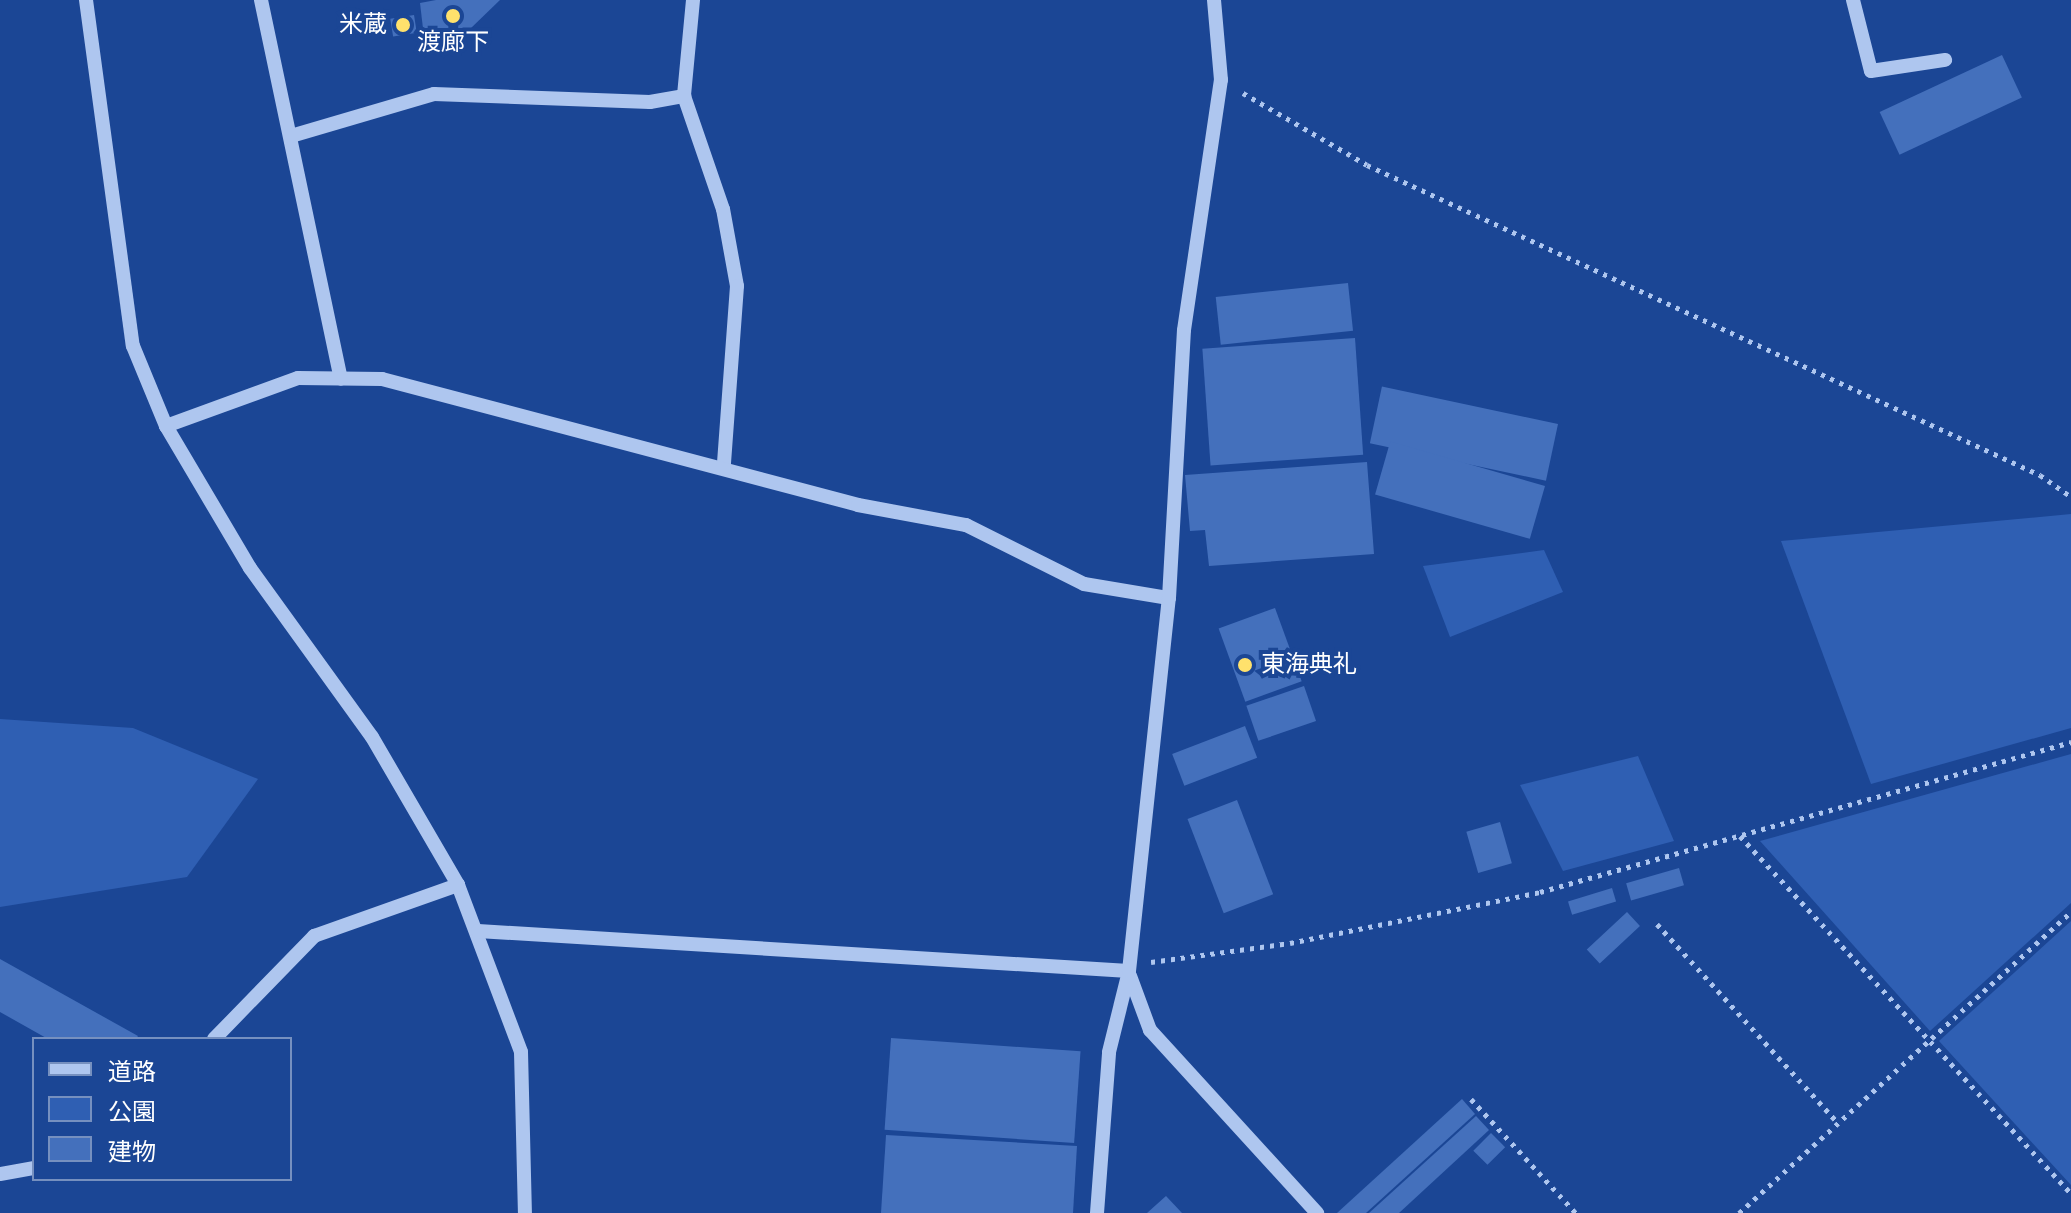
<!DOCTYPE html>
<meta charset="utf-8">
<style>
body{margin:0}
#map{position:relative;width:2071px;height:1213px;overflow:hidden;background:#1b4695;font-family:"Sofia Sans Condensed","Noto Sans JP",sans-serif}
div>[style]{position:absolute}
.green>*{inset:0;background:#2f5fb3}
.building>*{inset:0;background:#4470bc;transform-origin:0 0}
.path>*{height:5px;margin-top:-2.5px;transform-origin:0;background:repeating-linear-gradient(90deg,#aec6ef 0 4px,transparent 0 10px)}
.minor>*{height:14px;margin:-7px;padding:0 7px;transform-origin:7px;border-radius:7px;background:#aec6ef}
.dots>*{width:22px;height:22px;translate:-50% -50%;box-sizing:border-box;border:4px solid #1b4695;border-radius:50%}
span{translate:-50% -50%;white-space:nowrap;text-align:center;line-height:1.15;-webkit-text-stroke:8px #1b4695;paint-order:stroke}
.poi-label{font-size:24px;color:#fff}
.right{translate:-100% -50%;text-align:right}
.left{translate:0 -50%;text-align:left}
.legend{position:absolute;left:32px;top:1037px;width:260px;height:144px;box-sizing:border-box;background:#1b4695;border:2px solid #7690bf;margin:0;padding:10px 14px;list-style:none;font-size:24px;color:#fff}
.legend li{display:flex;align-items:center;gap:16px;height:40px}
.legend b{width:40px;border:2px solid #7690bf}
</style>
<div id="map">
<div class="green">
<div style="clip-path:polygon(2071px 514px,2071px 728px,1871px 784px,1781px 541px)"></div>
<div style="clip-path:polygon(1544px 550px,1563px 592px,1450px 637px,1423px 566px)"></div>
<div style="clip-path:polygon(0 719px,133px 728px,258px 779px,187px 877px,0 907px)"></div>
<div style="clip-path:polygon(2071px 754px,2071px 903px,1930px 1031px,1760px 841px)"></div>
<div style="clip-path:polygon(1638px 756px,1674px 841px,1563px 871px,1520px 785px)"></div>
<div style="clip-path:polygon(2071px 921px,2071px 1185px,1939px 1041px)"></div>
</div>
<div class="building">
<div style="clip-path:polygon(436px 0,500px 0,470px 29px,424px 37px,420px 3px)"></div>
<div style="left:414px;top:15px;width:18px;height:24px;rotate:81deg"></div>
<div style="left:2002px;top:55px;width:47px;height:135px;rotate:65deg"></div>
<div style="left:1348px;top:283px;width:48px;height:133px;rotate:84deg"></div>
<div style="left:1355px;top:338px;width:117px;height:153px;rotate:86deg"></div>
<div style="left:1558px;top:424px;width:58px;height:180px;rotate:102deg"></div>
<div style="clip-path:polygon(1367px 462px,1374px 554px,1209px 566px,1205px 530px,1190px 531px,1185px 475px)"></div>
<div style="left:1545px;top:486px;width:55px;height:161px;rotate:106deg"></div>
<div style="left:1275px;top:608px;width:78px;height:60px;rotate:70deg"></div>
<div style="left:1304px;top:686px;width:37px;height:61px;rotate:71deg"></div>
<div style="left:1245px;top:726px;width:34px;height:78px;rotate:69deg"></div>
<div style="left:1237px;top:800px;width:101px;height:53px;rotate:69deg"></div>
<div style="left:1500px;top:822px;width:43px;height:35px;rotate:74deg"></div>
<div style="left:1679px;top:868px;width:18px;height:55px;rotate:74deg"></div>
<div style="left:1612px;top:888px;width:14px;height:46px;rotate:73deg"></div>
<div style="left:1627px;top:912px;width:19px;height:55px;rotate:47deg"></div>
<div style="clip-path:polygon(0 959px,138px 1036px,136px 1039px,48px 1039px,0 1012px)"></div>
<div style="left:891px;top:1038px;width:190px;height:92px;rotate:4deg"></div>
<div style="clip-path:polygon(1462px 1099px,1475px 1114px,1366px 1213px,1337px 1213px)"></div>
<div style="clip-path:polygon(1476px 1116px,1489px 1130px,1399px 1213px,1369px 1213px)"></div>
<div style="left:1491px;top:1133px;width:20px;height:25px;rotate:45deg"></div>
<div style="clip-path:polygon(886px 1135px,1077px 1146px,1073px 1213px,881px 1213px)"></div>
<div style="clip-path:polygon(1166px 1196px,1182px 1213px,1147px 1213px)"></div>
</div>
<div class="path">
<div style="left:1243px;top:93px;width:143px;rotate:30.1deg"></div>
<div style="left:1367px;top:165px;width:741px;rotate:24.73deg"></div>
<div style="left:2040px;top:475px;width:38px;rotate:35deg"></div>
<div style="left:1740px;top:836px;width:488px;rotate:47.2deg"></div>
<div style="left:1657px;top:924px;width:269px;rotate:47.7deg"></div>
<div style="left:1151px;top:962px;width:140px;rotate:-7.8deg"></div>
<div style="left:1290px;top:943px;width:255px;rotate:-11.5deg"></div>
<div style="left:1540px;top:892px;width:552px;rotate:-15.77deg"></div>
<div style="left:1471px;top:1099px;width:155px;rotate:47.4deg"></div>
<div style="left:1739px;top:1213px;width:448px;rotate:-42.2deg"></div>
</div>
<div class="minor">
<div style="left:86px;top:0;width:349px;rotate:82.3deg"></div>
<div style="left:133px;top:346px;width:87px;rotate:67.6deg"></div>
<div style="left:166px;top:426px;width:165px;rotate:59.4deg"></div>
<div style="left:250px;top:568px;width:208px;rotate:54.2deg"></div>
<div style="left:372px;top:737px;width:171px;rotate:59.8deg"></div>
<div style="left:458px;top:885px;width:178px;rotate:69.3deg"></div>
<div style="left:521px;top:1052px;width:161px;rotate:88.6deg"></div>
<div style="left:261px;top:0;width:387px;rotate:78.1deg"></div>
<div style="left:693px;top:0;width:96px;rotate:95.4deg"></div>
<div style="left:684px;top:96px;width:120px;rotate:71deg"></div>
<div style="left:723px;top:209px;width:78px;rotate:79.7deg"></div>
<div style="left:737px;top:286px;width:178px;rotate:94.2deg"></div>
<div style="left:1853px;top:0;width:73px;rotate:75.8deg"></div>
<div style="left:1871px;top:71px;width:75px;rotate:-8.5deg"></div>
<div style="left:291px;top:136px;width:149px;rotate:-16.4deg"></div>
<div style="left:434px;top:94px;width:216px;rotate:2.1deg"></div>
<div style="left:650px;top:102px;width:35px;rotate:-10deg"></div>
<div style="left:166px;top:426px;width:140px;rotate:-20deg"></div>
<div style="left:298px;top:378px;width:84px;rotate:0.7deg"></div>
<div style="left:382px;top:379px;width:492px;rotate:14.8deg"></div>
<div style="left:858px;top:505px;width:110px;rotate:10.5deg"></div>
<div style="left:966px;top:525px;width:132px;rotate:26.6deg"></div>
<div style="left:1084px;top:584px;width:86px;rotate:9.4deg"></div>
<div style="left:478px;top:931px;width:652px;rotate:3.52deg"></div>
<div style="left:1130px;top:976px;width:58px;rotate:69.7deg"></div>
<div style="left:1150px;top:1030px;width:248px;rotate:47.6deg"></div>
<div style="left:214px;top:1039px;width:144px;rotate:-45.8deg"></div>
<div style="left:314px;top:936px;width:153px;rotate:-19.5deg"></div>
<div style="left:0;top:1174px;width:35px;rotate:-10deg"></div>
<div style="left:1097px;top:1213px;width:161px;rotate:-85.7deg"></div>
<div style="left:1109px;top:1052px;width:83px;rotate:-76.1deg"></div>
<div style="left:1129px;top:971px;width:375px;rotate:-83.9deg"></div>
<div style="left:1169px;top:598px;width:268px;rotate:-86.8deg"></div>
<div style="left:1184px;top:330px;width:253px;rotate:-81.6deg"></div>
<div style="left:1221px;top:80px;width:80px;rotate:-95deg"></div>
</div>
<div class="dots">
<div style="left:453px;top:16px;background:#ffe16c"></div>
<div style="left:403px;top:25px;background:#ffe16c"></div>
<div style="left:1245px;top:665px;background:#ffe16c"></div>
</div>
<div class="poi-label">
<span class="right" style="left:387px;top:25px">米蔵</span>
<span style="left:453px;top:43px">渡廊下</span>
<span class="left" style="left:1261px;top:665px">東海典礼</span>
</div>
<ul class="legend">
<li><b style="height:10px;background:#aec6ef"></b>道路</li>
<li><b style="height:22px;background:#2f5fb3"></b>公園</li>
<li><b style="height:22px;background:#4470bc"></b>建物</li>
</ul>
</div>
